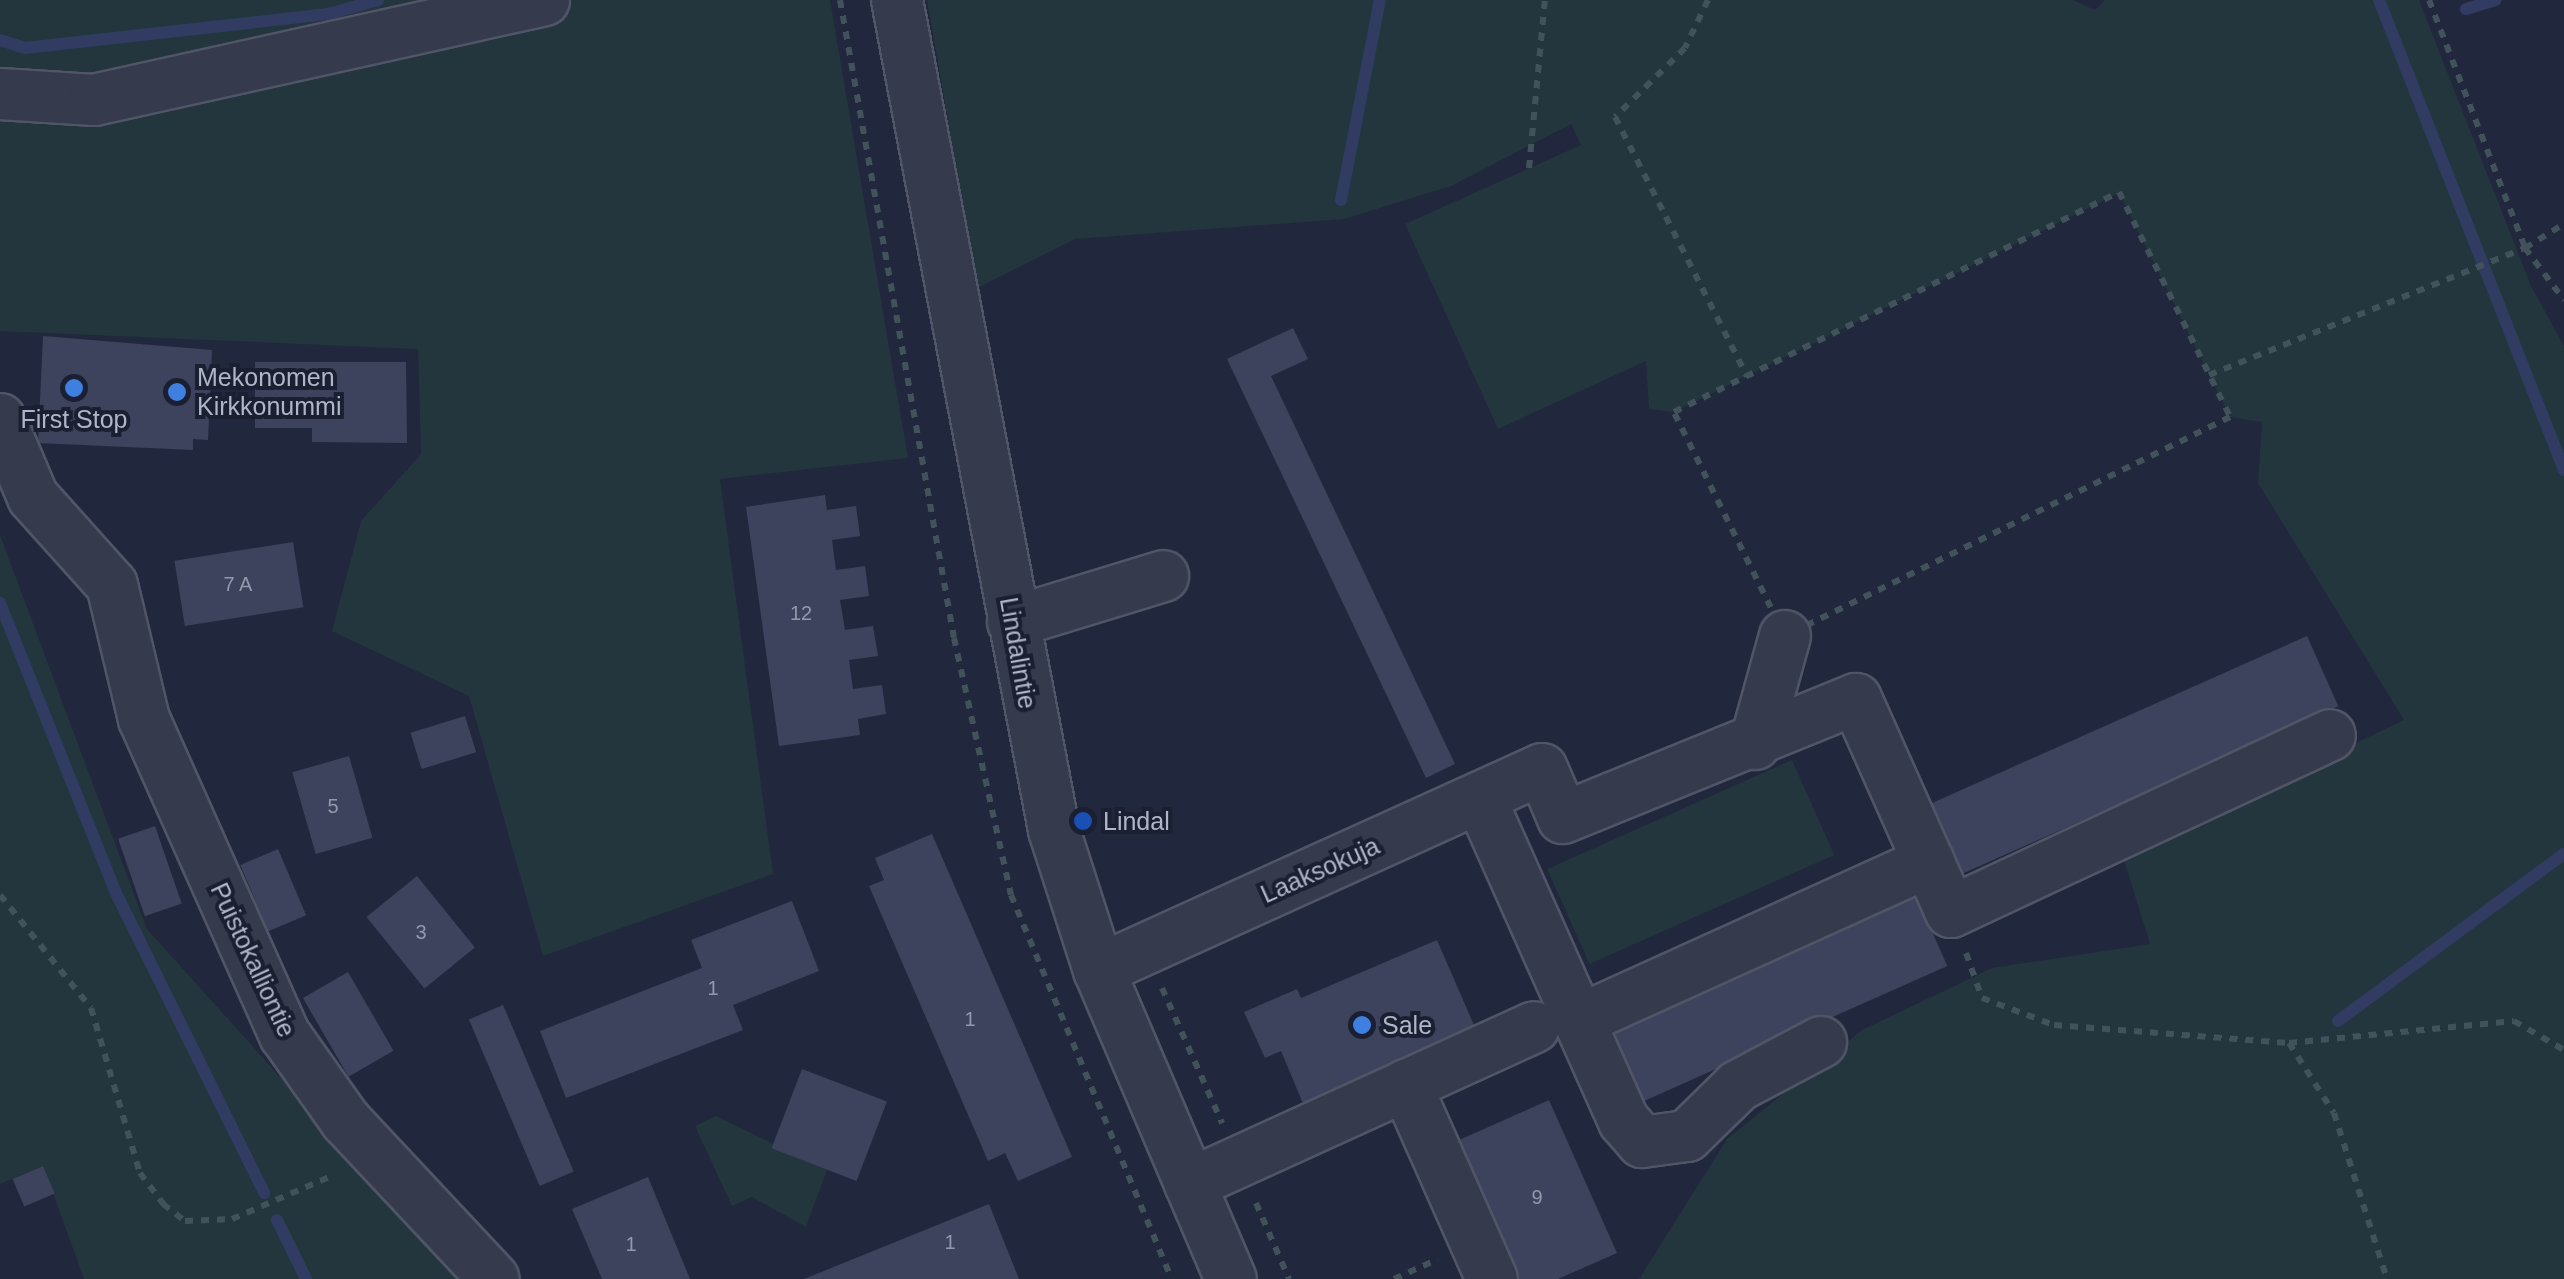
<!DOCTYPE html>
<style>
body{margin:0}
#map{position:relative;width:2564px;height:1279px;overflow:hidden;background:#21273c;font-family:Arial,sans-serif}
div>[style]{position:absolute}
.green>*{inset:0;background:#23353d;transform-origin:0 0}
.stream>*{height:12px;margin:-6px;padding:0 6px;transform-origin:6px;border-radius:6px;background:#323c62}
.building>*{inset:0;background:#3d435c;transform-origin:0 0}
.path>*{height:6px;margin-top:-3px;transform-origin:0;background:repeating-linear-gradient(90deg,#41525a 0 8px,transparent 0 16px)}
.roads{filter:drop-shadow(2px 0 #505567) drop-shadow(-2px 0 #505567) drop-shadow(0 2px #505567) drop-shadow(0 -2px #505567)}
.minor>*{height:50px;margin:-25px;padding:0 25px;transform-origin:25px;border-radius:25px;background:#353a4c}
.dots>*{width:28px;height:28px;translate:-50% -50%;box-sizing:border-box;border:5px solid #1a1f31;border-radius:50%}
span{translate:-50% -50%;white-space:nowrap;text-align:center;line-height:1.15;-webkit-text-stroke:8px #1a1f31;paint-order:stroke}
.number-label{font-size:20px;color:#9398ad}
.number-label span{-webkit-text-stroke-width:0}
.poi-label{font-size:25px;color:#b0b5c8}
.left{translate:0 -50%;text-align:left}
.street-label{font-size:25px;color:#b0b5c8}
</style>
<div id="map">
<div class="green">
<div style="clip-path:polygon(0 0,830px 0,908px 458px,720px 479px,773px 874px,543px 956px,469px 696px,332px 631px,361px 521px,421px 454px,418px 349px,0 331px)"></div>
<div style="clip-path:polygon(927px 0,2073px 0,2095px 10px,2105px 0,2419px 0,2531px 286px,2564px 346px,2564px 1279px,1639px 1279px,1727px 1139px,1862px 1030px,1992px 968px,2150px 944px,2122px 854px,2404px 720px,2258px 483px,2262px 422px,2230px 417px,2119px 193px,1674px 412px,1649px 409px,1646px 361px,1498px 429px,1405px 224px,1581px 145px,1571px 124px,1451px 186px,1344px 219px,1075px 239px,977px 288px)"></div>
<div style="clip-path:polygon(0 535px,147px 929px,462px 1279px,84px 1279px,43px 1166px,0 1184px)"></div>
<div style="left:1792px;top:760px;width:104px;height:268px;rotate:66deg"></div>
<div style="clip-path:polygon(716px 1116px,827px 1170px,806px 1227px,752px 1197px,732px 1206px,695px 1126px)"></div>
</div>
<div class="stream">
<div style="left:2379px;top:0;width:505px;rotate:68.51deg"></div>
<div style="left:2466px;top:9px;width:31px;rotate:-17deg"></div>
<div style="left:0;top:40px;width:26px;rotate:18deg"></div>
<div style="left:25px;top:48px;width:305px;rotate:-6.4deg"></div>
<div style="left:328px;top:14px;width:52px;rotate:-15.6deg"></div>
<div style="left:1341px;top:200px;width:204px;rotate:-79deg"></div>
<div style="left:0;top:603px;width:310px;rotate:68.2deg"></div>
<div style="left:115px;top:891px;width:337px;rotate:63.7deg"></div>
<div style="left:2338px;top:1021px;width:281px;rotate:-36.5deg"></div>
<div style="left:277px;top:1220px;width:66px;rotate:63.8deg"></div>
</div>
<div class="building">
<div style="clip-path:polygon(1293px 328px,1308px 359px,1271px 376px,1455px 764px,1426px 778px,1227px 359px)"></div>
<div style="clip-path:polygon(43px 336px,212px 350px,208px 440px,193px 439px,193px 450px,38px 443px)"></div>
<div style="clip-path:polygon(255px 362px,406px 362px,407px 443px,312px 442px,312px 428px,255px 428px)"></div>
<div style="clip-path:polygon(825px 495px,827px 510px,856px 506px,860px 536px,832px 540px,836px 570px,865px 566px,869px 596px,840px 600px,845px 630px,873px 626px,878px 656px,849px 660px,853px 689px,882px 685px,886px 714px,858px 719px,860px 735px,779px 746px,746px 507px)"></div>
<div style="left:293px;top:542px;width:66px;height:120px;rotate:81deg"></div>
<div style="left:2307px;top:636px;width:77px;height:411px;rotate:66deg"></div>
<div style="left:465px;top:716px;width:38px;height:57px;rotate:73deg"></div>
<div style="left:349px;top:756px;width:85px;height:59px;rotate:74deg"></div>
<div style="left:155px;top:826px;width:82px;height:39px;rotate:71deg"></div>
<div style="clip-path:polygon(932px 834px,1072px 1157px,1018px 1181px,1005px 1153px,988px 1161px,869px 886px,884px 880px,875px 858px)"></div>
<div style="left:278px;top:849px;width:72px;height:41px;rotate:67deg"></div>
<div style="left:417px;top:876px;width:92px;height:65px;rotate:51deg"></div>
<div style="left:1914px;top:891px;width:82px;height:348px;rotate:66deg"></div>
<div style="clip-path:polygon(792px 901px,819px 971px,733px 1005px,743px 1030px,566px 1098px,540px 1031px,702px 968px,691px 940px)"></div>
<div style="clip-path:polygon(1437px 940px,1480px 1039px,1307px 1113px,1281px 1051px,1265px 1058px,1244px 1012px,1297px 989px,1301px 998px)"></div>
<div style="left:348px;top:972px;width:91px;height:52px;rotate:60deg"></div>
<div style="left:503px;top:1005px;width:181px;height:37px;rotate:67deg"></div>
<div style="left:802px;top:1069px;width:91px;height:85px;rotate:21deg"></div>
<div style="clip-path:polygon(1549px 1100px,1617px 1253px,1558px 1279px,1518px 1279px,1457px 1141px)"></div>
<div style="left:43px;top:1166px;width:30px;height:33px;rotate:67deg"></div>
<div style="clip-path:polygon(648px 1177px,690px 1279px,602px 1279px,572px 1209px)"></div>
<div style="clip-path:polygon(989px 1204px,1019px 1279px,804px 1279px)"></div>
</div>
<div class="path">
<div style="left:840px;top:0;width:648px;rotate:79.87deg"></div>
<div style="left:954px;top:638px;width:263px;rotate:77.5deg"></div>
<div style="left:1011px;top:895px;width:416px;rotate:67.3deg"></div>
<div style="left:1708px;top:0;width:53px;rotate:115.6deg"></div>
<div style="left:1685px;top:48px;width:98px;rotate:135.4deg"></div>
<div style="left:1615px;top:117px;width:291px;rotate:63deg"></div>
<div style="left:2429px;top:0;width:266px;rotate:68.8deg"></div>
<div style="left:2525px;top:248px;width:46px;rotate:-31.6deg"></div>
<div style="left:1529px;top:168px;width:169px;rotate:-84.6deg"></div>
<div style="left:2119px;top:192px;width:251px;rotate:63.7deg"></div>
<div style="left:2230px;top:417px;width:496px;rotate:153.8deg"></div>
<div style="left:1785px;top:636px;width:250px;rotate:-116.4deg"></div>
<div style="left:1674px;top:412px;width:496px;rotate:-26.3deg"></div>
<div style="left:2209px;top:375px;width:341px;rotate:-21.9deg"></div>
<div style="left:2525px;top:248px;width:65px;rotate:53.1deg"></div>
<div style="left:0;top:895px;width:145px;rotate:51.2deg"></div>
<div style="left:91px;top:1008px;width:172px;rotate:73.5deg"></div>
<div style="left:140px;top:1173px;width:39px;rotate:53deg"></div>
<div style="left:163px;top:1204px;width:28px;rotate:38deg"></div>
<div style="left:185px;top:1221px;width:47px;rotate:-2.4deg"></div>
<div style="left:232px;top:1219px;width:111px;rotate:-23.3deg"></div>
<div style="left:1966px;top:953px;width:48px;rotate:70.4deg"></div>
<div style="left:1982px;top:998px;width:77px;rotate:20.6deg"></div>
<div style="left:2054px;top:1025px;width:236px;rotate:4.4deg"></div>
<div style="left:2289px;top:1043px;width:226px;rotate:-5.6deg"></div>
<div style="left:2514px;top:1021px;width:58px;rotate:30.1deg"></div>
<div style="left:1162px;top:988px;width:148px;rotate:66deg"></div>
<div style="left:2289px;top:1043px;width:83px;rotate:57.3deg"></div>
<div style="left:2334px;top:1113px;width:174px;rotate:72.3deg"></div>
<div style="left:1256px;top:1203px;width:83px;rotate:66.5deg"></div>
<div style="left:1394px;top:1279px;width:48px;rotate:-24.4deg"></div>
</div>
<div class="roads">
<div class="minor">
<div style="left:897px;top:0;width:845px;rotate:79.29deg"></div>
<div style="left:1054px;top:830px;width:147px;rotate:72.2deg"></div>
<div style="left:1099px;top:970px;width:336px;rotate:66.9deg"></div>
<div style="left:0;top:94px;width:94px;rotate:3.7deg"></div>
<div style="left:94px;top:100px;width:461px;rotate:-12.5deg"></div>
<div style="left:0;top:419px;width:85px;rotate:67.1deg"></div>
<div style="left:33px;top:497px;width:118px;rotate:48.1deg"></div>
<div style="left:112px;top:585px;width:138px;rotate:76.6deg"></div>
<div style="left:144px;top:719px;width:346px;rotate:66deg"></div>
<div style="left:285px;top:1035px;width:105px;rotate:54.7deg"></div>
<div style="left:346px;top:1121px;width:216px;rotate:46.9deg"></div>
<div style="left:1013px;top:622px;width:157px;rotate:-17deg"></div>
<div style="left:1755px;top:744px;width:112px;rotate:-74.5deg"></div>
<div style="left:1480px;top:798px;width:354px;rotate:66deg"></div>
<div style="left:1624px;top:1121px;width:28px;rotate:49deg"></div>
<div style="left:1642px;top:1142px;width:45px;rotate:-7.6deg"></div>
<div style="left:1687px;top:1136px;width:71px;rotate:-44.4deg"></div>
<div style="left:1738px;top:1086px;width:94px;rotate:-27.9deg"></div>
<div style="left:1099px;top:970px;width:486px;rotate:-24.4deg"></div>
<div style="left:1542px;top:769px;width:53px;rotate:66.8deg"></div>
<div style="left:1563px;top:818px;width:316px;rotate:-22.1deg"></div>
<div style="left:1856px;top:699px;width:233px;rotate:66deg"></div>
<div style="left:1951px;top:912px;width:418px;rotate:-25deg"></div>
<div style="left:1580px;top:1020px;width:383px;rotate:-24.4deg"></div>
<div style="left:1406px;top:1085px;width:212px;rotate:66.1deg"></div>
<div style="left:1190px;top:1184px;width:378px;rotate:-24.5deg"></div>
</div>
</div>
<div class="dots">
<div style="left:74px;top:388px;background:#3f7fe0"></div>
<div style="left:177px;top:392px;background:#3f7fe0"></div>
<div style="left:1083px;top:821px;background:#1a4fb4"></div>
<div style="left:1362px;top:1025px;background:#3f7fe0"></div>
</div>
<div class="number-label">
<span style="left:238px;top:584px">7 A</span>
<span style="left:801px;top:613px">12</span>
<span style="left:333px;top:806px">5</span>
<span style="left:421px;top:932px">3</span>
<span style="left:713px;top:988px">1</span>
<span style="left:970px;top:1019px">1</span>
<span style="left:1537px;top:1197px">9</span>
<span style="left:950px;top:1242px">1</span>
<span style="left:631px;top:1244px">1</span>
</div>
<div class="poi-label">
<span class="left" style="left:197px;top:392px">Mekonomen<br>Kirkkonummi</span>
<span style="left:74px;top:419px">First Stop</span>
<span class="left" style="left:1103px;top:821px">Lindal</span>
<span class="left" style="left:1382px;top:1025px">Sale</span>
</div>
<div class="street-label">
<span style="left:1018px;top:653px;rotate:80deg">Lindalintie</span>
<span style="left:1320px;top:870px;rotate:-24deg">Laaksokuja</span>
<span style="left:253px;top:960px;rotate:65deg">Puistokalliontie</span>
</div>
</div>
